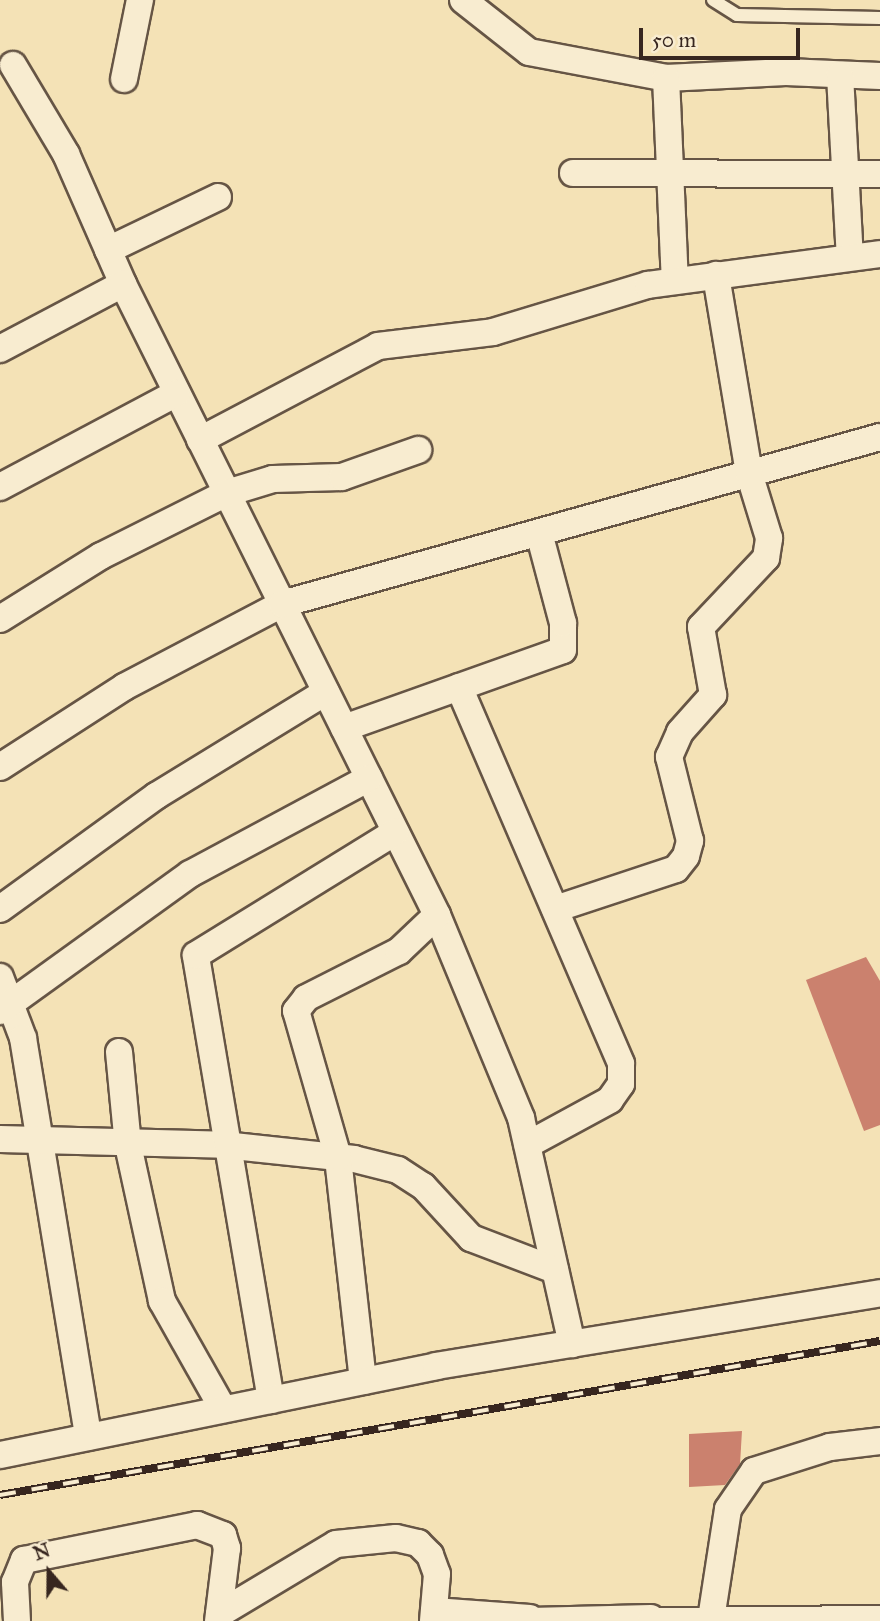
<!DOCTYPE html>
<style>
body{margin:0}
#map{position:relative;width:880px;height:1621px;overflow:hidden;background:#f4e2b6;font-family:"IM FELL Great Primer",serif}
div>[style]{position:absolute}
.building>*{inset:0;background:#cb816e}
.roads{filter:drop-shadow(2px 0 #665545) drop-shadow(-2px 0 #665545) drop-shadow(0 2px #665545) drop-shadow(0 -2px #665545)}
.service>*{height:12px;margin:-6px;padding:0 6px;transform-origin:6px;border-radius:6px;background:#f8ecd0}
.minor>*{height:26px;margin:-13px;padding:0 13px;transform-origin:13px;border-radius:13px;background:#f8ecd0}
.rail>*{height:8px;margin-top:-4px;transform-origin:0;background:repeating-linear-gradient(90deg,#f8ecd0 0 16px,#37261f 0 32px);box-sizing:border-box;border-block:2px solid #37261f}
span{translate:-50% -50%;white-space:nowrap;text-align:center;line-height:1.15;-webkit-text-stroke:5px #f8ecd0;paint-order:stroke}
.north{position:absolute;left:14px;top:1537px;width:70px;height:70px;-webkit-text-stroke:5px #f8ecd0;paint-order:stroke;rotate:340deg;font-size:19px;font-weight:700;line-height:28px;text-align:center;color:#37261f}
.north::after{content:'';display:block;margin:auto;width:24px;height:32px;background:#37261f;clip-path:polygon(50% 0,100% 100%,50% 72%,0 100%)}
.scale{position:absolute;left:639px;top:28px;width:161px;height:32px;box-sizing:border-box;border:4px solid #37261f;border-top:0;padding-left:9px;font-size:21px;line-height:24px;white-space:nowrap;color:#37261f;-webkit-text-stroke:5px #f8ecd0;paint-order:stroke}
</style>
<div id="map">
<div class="building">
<div style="clip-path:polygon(866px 957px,880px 981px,880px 1125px,864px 1131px,806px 980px)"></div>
<div style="clip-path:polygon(742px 1431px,740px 1464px,725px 1485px,689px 1487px,689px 1434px)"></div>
</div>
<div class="roads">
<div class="service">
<div style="left:713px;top:0;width:28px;rotate:32deg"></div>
<div style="left:737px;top:15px;width:143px;rotate:1.2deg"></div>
</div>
<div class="minor">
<div style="left:463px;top:0;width:84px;rotate:38.2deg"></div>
<div style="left:529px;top:52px;width:139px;rotate:10.7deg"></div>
<div style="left:666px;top:78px;width:120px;rotate:-2.9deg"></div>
<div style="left:786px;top:72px;width:94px;rotate:2.4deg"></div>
<div style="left:13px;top:65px;width:104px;rotate:59.2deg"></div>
<div style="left:66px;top:154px;width:142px;rotate:66.3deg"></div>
<div style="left:840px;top:75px;width:182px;rotate:86.9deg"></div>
<div style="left:666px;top:78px;width:203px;rotate:87.5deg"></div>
<div style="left:124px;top:79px;width:81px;rotate:-78.6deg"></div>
<div style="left:573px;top:173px;width:307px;rotate:0.2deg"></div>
<div style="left:108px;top:250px;width:122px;rotate:-25.7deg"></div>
<div style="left:0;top:349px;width:139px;rotate:-27.9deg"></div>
<div style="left:123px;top:284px;width:705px;rotate:63.54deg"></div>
<div style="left:437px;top:915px;width:220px;rotate:67.5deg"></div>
<div style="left:521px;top:1118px;width:232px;rotate:77.3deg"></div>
<div style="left:200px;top:440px;width:201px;rotate:-27.8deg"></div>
<div style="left:378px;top:346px;width:116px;rotate:-6.9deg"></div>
<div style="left:493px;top:332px;width:162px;rotate:-16.9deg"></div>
<div style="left:648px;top:285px;width:234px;rotate:-7.6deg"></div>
<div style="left:0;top:487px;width:200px;rotate:-28deg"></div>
<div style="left:0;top:619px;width:119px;rotate:-32deg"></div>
<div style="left:101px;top:556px;width:141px;rotate:-26.6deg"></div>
<div style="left:227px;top:493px;width:48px;rotate:-16.9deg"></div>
<div style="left:273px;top:479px;width:69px;rotate:-1.7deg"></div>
<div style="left:342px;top:477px;width:81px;rotate:-19.6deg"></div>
<div style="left:459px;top:687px;width:410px;rotate:66.7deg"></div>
<div style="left:621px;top:1064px;width:20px;rotate:90deg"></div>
<div style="left:621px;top:1084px;width:19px;rotate:125deg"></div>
<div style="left:610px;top:1100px;width:94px;rotate:151.5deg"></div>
<div style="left:344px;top:728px;width:232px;rotate:-19.6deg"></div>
<div style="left:563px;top:650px;width:27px;rotate:-90deg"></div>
<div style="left:563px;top:623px;width:93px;rotate:-104.9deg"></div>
<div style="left:0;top:767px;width:148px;rotate:-32.8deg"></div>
<div style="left:124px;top:687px;width:178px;rotate:-27.7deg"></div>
<div style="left:282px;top:604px;width:621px;rotate:-15.6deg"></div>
<div style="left:0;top:909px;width:193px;rotate:-35.9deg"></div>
<div style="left:156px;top:796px;width:199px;rotate:-31.5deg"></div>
<div style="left:555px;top:909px;width:127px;rotate:-18.3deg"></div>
<div style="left:676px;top:869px;width:16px;rotate:-52deg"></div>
<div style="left:686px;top:856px;width:16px;rotate:-75deg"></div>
<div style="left:690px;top:841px;width:87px;rotate:-104deg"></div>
<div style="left:669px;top:757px;width:27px;rotate:-66deg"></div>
<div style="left:680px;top:732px;width:50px;rotate:-48.3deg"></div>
<div style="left:713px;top:695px;width:69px;rotate:-100deg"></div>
<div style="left:701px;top:627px;width:95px;rotate:-46.7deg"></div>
<div style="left:766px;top:558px;width:20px;rotate:-81deg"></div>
<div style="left:769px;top:538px;width:68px;rotate:-107.1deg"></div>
<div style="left:749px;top:473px;width:201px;rotate:-99.5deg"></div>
<div style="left:0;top:977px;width:65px;rotate:69.3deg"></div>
<div style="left:23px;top:1038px;width:404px;rotate:80.7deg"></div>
<div style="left:0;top:1011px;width:234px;rotate:-35.8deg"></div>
<div style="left:190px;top:874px;width:203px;rotate:-28.2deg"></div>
<div style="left:119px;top:1052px;width:93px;rotate:84.5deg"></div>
<div style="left:128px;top:1145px;width:160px;rotate:77.7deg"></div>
<div style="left:162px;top:1301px;width:124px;rotate:60.5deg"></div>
<div style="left:0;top:1139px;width:224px;rotate:1.5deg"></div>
<div style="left:224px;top:1145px;width:131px;rotate:6.1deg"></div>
<div style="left:354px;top:1159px;width:45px;rotate:14deg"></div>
<div style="left:398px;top:1170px;width:30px;rotate:33deg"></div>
<div style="left:423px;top:1186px;width:71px;rotate:47.3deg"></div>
<div style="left:471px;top:1238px;width:90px;rotate:20.9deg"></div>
<div style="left:363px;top:1381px;width:225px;rotate:-96.4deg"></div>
<div style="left:338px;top:1157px;width:152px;rotate:-106deg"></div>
<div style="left:296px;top:1011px;width:16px;rotate:-52deg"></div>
<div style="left:306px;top:998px;width:104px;rotate:-26.8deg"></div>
<div style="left:399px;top:951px;width:52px;rotate:-43.5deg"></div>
<div style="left:271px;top:1400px;width:451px;rotate:-99.6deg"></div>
<div style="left:196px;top:955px;width:234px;rotate:-31.7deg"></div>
<div style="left:0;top:1455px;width:445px;rotate:-11.5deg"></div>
<div style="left:436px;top:1366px;width:450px;rotate:-9.3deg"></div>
<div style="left:434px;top:1611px;width:96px;rotate:4.2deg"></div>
<div style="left:219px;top:1614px;width:136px;rotate:-30.9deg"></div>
<div style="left:336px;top:1544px;width:60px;rotate:-5.7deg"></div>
<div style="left:396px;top:1538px;width:23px;rotate:13deg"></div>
<div style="left:418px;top:1543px;width:17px;rotate:45deg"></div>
<div style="left:430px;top:1555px;width:20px;rotate:70deg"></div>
<div style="left:437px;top:1574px;width:47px;rotate:94.9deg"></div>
<div style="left:711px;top:1619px;width:111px;rotate:-81.2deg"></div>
<div style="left:728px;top:1509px;width:46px;rotate:-55.6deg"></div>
<div style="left:754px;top:1471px;width:80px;rotate:-17.5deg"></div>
<div style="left:830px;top:1447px;width:50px;rotate:-6.8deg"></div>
<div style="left:17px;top:1621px;width:39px;rotate:-93deg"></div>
<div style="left:15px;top:1582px;width:24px;rotate:-68deg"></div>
<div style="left:24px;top:1560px;width:177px;rotate:-11.4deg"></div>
<div style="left:197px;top:1525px;width:28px;rotate:21deg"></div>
<div style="left:223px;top:1535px;width:14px;rotate:73deg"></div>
<div style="left:227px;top:1548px;width:74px;rotate:97deg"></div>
<div style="left:530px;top:1621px;width:121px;rotate:-1.4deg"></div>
<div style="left:651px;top:1621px;width:229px;rotate:-0.5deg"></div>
</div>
</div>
<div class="rail">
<div style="left:0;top:1495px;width:893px;rotate:-9.93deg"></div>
</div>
<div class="north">N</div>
<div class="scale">50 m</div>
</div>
